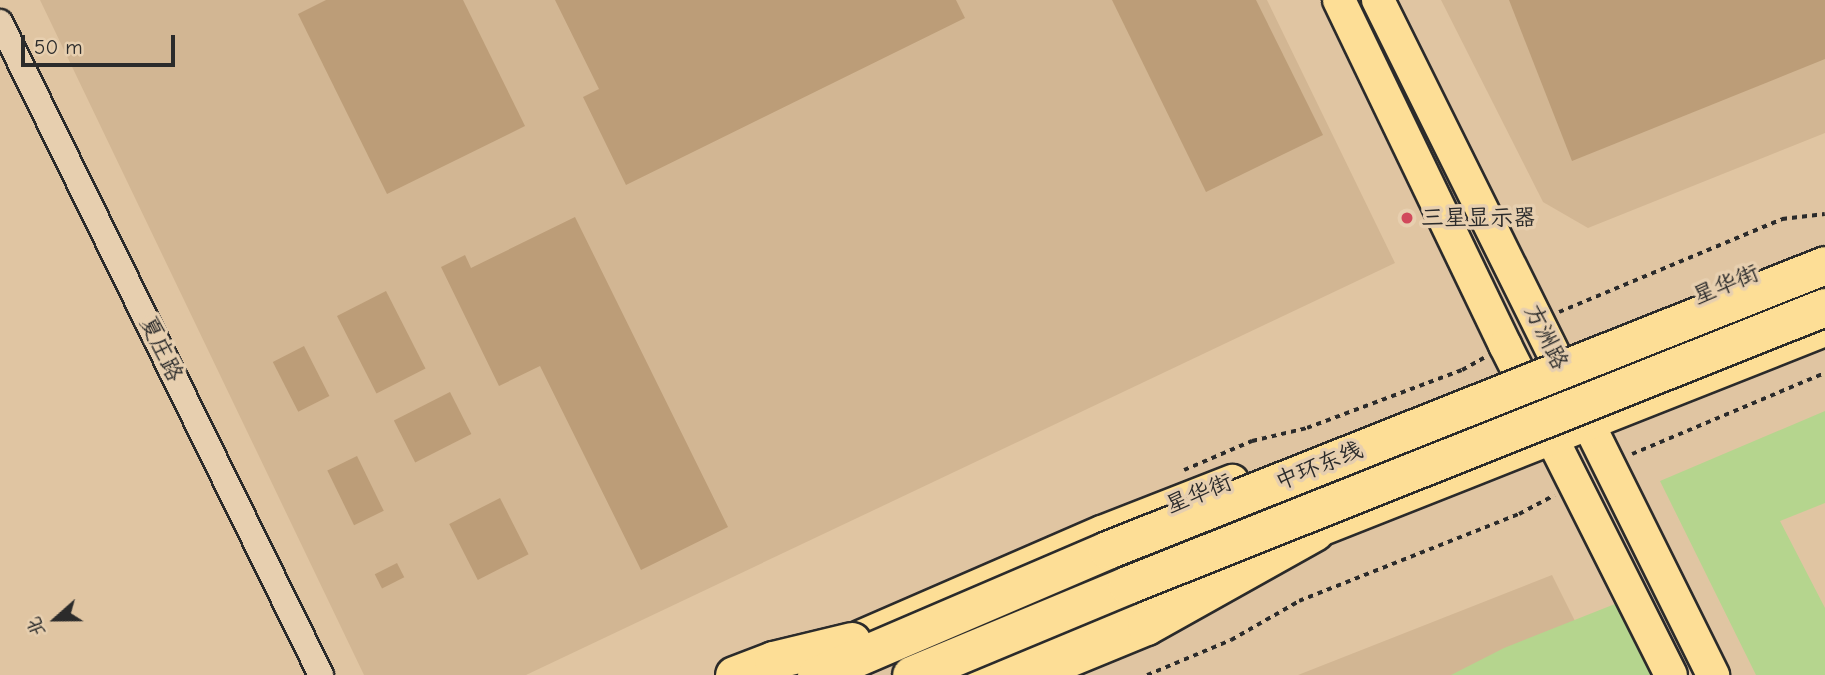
<!DOCTYPE html>
<meta charset="utf-8">
<style>
body{margin:0}
#map{position:relative;width:1825px;height:675px;overflow:hidden;background:#e0c5a2;font-family:"Comic Neue","LXGW WenKai TC",sans-serif}
div>[style]{position:absolute}
.built>*{inset:0;background:#d2b693}
.green>*{inset:0;background:#b5d58e}
.building>*{inset:0;background:#bc9d78;transform-origin:0 0}
.path>*{height:3.5px;margin-top:-1.75px;transform-origin:0;background:repeating-linear-gradient(90deg,#2b2b2b 0 5px,transparent 0 10px)}
.roads{filter:drop-shadow(2px 0 #2b2b2b) drop-shadow(-2px 0 #2b2b2b) drop-shadow(0 2px #2b2b2b) drop-shadow(0 -2px #2b2b2b)}
.minor>*{height:24px;margin:-12px;padding:0 12px;transform-origin:12px;border-radius:12px;background:#e7cfaf}
.major>*{height:32px;margin:-16px;padding:0 16px;transform-origin:16px;border-radius:16px;background:#fdde96}
.highway>*{height:37px;margin:-18.5px;padding:0 18.5px;transform-origin:18.5px;border-radius:18.5px;background:#fdde96}
.bridges{filter:drop-shadow(2px 0 #2b2b2b) drop-shadow(-2px 0 #2b2b2b) drop-shadow(0 2px #2b2b2b) drop-shadow(0 -2px #2b2b2b)}
.highway-bridge>*{height:37px;margin:-18.5px;padding:0 18.5px;transform-origin:18.5px;border-radius:18.5px;background:#fdde96}
.dots>*{width:19px;height:19px;translate:-50% -50%;box-sizing:border-box;border:4px solid #e7cfaf;border-radius:50%}
span{translate:-50% -50%;white-space:nowrap;text-align:center;line-height:1.15;-webkit-text-stroke:7px #e7cfaf;paint-order:stroke}
.poi-label{font-size:23px;color:#2b2b2b}
.left{translate:0 -50%;text-align:left}
.street-label{font-size:23px;color:#2b2b2b}
.north{position:absolute;left:21px;top:584px;width:70px;height:70px;-webkit-text-stroke:5px #e7cfaf;paint-order:stroke;rotate:249deg;font-size:19px;font-weight:700;line-height:28px;text-align:center;color:#2b2b2b}
.north::after{content:'';display:block;margin:auto;width:24px;height:32px;background:#2b2b2b;clip-path:polygon(50% 0,100% 100%,50% 72%,0 100%)}
.scale{position:absolute;left:21px;top:35px;width:154px;height:32px;box-sizing:border-box;border:4px solid #2b2b2b;border-top:0;padding-left:9px;font-size:21px;line-height:24px;white-space:nowrap;color:#2b2b2b;-webkit-text-stroke:5px #e7cfaf;paint-order:stroke}
</style>
<div id="map">
<div class="built">
<div style="clip-path:polygon(40px 0,1267px 0,1395px 263px,526px 675px,364px 675px)"></div>
<div style="clip-path:polygon(1441px 0,1825px 0,1825px 133px,1588px 228px,1543px 202px)"></div>
<div style="clip-path:polygon(1552px 575px,1602px 675px,1298px 675px)"></div>
</div>
<div class="green">
<div style="clip-path:polygon(1825px 411px,1825px 503px,1780px 521px,1825px 608px,1825px 675px,1756px 675px,1660px 481px)"></div>
<div style="clip-path:polygon(1615px 604px,1653px 675px,1451px 675px,1504px 648px)"></div>
</div>
<div class="building">
<div style="clip-path:polygon(326px 0,463px 0,525px 126px,387px 194px,298px 14px)"></div>
<div style="clip-path:polygon(555px 0,956px 0,965px 18px,626px 185px,583px 97px,599px 89px)"></div>
<div style="clip-path:polygon(1112px 0,1256px 0,1323px 135px,1206px 192px)"></div>
<div style="clip-path:polygon(1509px 0,1825px 0,1825px 59px,1572px 161px)"></div>
<div style="clip-path:polygon(575px 217px,728px 527px,641px 570px,540px 366px,499px 386px,441px 267px,465px 255px,471px 268px)"></div>
<div style="left:386px;top:291px;width:87px;height:55px;rotate:63deg"></div>
<div style="left:304px;top:346px;width:56px;height:35px;rotate:63deg"></div>
<div style="left:450px;top:392px;width:47px;height:63px;rotate:63deg"></div>
<div style="left:357px;top:456px;width:61px;height:33px;rotate:64deg"></div>
<div style="left:500px;top:498px;width:63px;height:57px;rotate:63deg"></div>
<div style="left:397px;top:563px;width:16px;height:25px;rotate:63deg"></div>
</div>
<div class="path">
<div style="left:1559px;top:312px;width:242px;rotate:-22.6deg"></div>
<div style="left:1782px;top:219px;width:43px;rotate:-6.6deg"></div>
<div style="left:1632px;top:454px;width:209px;rotate:-22.8deg"></div>
<div style="left:1184px;top:470px;width:74px;rotate:-23.1deg"></div>
<div style="left:1252px;top:441px;width:57px;rotate:-13.3deg"></div>
<div style="left:1307px;top:428px;width:165px;rotate:-20.5deg"></div>
<div style="left:1462px;top:370px;width:25px;rotate:-29deg"></div>
<div style="left:1147px;top:675px;width:91px;rotate:-22.6deg"></div>
<div style="left:1231px;top:640px;width:78px;rotate:-29.8deg"></div>
<div style="left:1299px;top:601px;width:237px;rotate:-21.6deg"></div>
<div style="left:1519px;top:514px;width:40px;rotate:-28deg"></div>
</div>
<div class="roads">
<div class="minor">
<div style="left:0;top:22px;width:728px;rotate:63.82deg"></div>
</div>
<div class="major">
<div style="left:1339px;top:0;width:383px;rotate:64.3deg"></div>
<div style="left:1505px;top:345px;width:369px;rotate:63.3deg"></div>
<div style="left:1378px;top:0;width:754px;rotate:63.6deg"></div>
<div style="left:1290px;top:542px;width:575px;rotate:-21.62deg"></div>
<div style="left:860px;top:637px;width:264px;rotate:-23.5deg"></div>
<div style="left:1102px;top:532px;width:140px;rotate:-21.4deg"></div>
<div style="left:976px;top:675px;width:240px;rotate:-23deg"></div>
</div>
<div class="highway">
<div style="left:1027px;top:675px;width:129px;rotate:-22.4deg"></div>
<div style="left:1146px;top:626px;width:193px;rotate:-29.2deg"></div>
</div>
</div>
<div class="bridges">
<div class="highway-bridge">
<div style="left:734px;top:675px;width:42px;rotate:-21deg"></div>
<div style="left:773px;top:660px;width:81px;rotate:-13.5deg"></div>
<div style="left:816px;top:675px;width:317px;rotate:-23.2deg"></div>
<div style="left:1107px;top:550px;width:772px;rotate:-21.65deg"></div>
<div style="left:911px;top:675px;width:234px;rotate:-22.6deg"></div>
<div style="left:1127px;top:585px;width:751px;rotate:-21.72deg"></div>
</div>
</div>
<div class="dots">
<div style="left:1407px;top:218px;background:#d1495b"></div>
</div>
<div class="poi-label">
<span class="left" style="left:1421px;top:218px">三星显示器</span>
</div>
<div class="street-label">
<span style="left:1726px;top:285px;rotate:-22deg">星华街</span>
<span style="left:1546px;top:337px;rotate:64deg">方洲路</span>
<span style="left:161px;top:349px;rotate:64deg">夏庄路</span>
<span style="left:1319px;top:466px;rotate:-22deg">中环东线</span>
<span style="left:1199px;top:494px;rotate:-22deg">星华街</span>
</div>
<div class="north">北</div>
<div class="scale">50 m</div>
</div>
